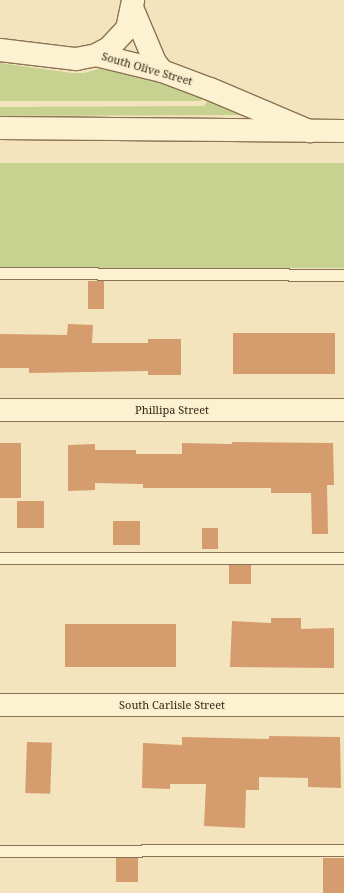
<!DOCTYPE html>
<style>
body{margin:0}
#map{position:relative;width:344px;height:893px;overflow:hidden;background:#f3e4bd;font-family:"Noto Serif",serif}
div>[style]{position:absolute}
.green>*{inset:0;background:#c8d290;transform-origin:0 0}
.building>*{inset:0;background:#d59c6e;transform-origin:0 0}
.roads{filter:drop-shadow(1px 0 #8c7354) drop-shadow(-1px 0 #8c7354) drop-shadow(0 1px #8c7354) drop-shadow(0 -1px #8c7354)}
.service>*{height:11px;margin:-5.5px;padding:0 5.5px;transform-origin:5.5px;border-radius:5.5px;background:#fcf1d1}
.minor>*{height:22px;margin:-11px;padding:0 11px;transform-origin:11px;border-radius:11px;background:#fcf1d1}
.tertiary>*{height:22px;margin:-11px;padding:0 11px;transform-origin:11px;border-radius:11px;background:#fcf1d1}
span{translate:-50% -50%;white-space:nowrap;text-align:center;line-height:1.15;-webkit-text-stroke:4px #f9eecd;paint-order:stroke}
.street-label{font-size:11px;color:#3a2a1b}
</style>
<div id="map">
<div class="green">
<div style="clip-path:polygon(0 63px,72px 73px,84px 73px,102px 68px,154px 79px,204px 96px,201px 101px,0 101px)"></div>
<div style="clip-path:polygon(209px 98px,247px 115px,0 116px,0 107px,204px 106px)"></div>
<div style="left:344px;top:163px;width:105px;height:344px;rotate:90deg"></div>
</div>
<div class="building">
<div style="left:88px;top:281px;width:16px;height:28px"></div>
<div style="clip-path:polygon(68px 324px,93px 325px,92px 343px,148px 343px,148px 339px,181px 339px,181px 375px,148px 375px,148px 371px,29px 373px,29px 368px,0 368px,0 334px,67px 335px)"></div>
<div style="left:233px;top:333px;width:102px;height:41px"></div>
<div style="clip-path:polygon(232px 442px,333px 443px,334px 485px,327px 485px,328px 534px,312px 534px,311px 493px,271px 493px,271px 488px,143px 488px,143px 484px,95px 483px,95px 490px,68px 491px,68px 445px,95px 444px,95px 450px,136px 450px,136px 454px,182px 454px,182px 443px,232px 444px)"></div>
<div style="left:0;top:443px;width:21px;height:55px"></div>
<div style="left:17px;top:501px;width:27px;height:27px"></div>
<div style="left:113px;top:521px;width:27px;height:24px"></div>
<div style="left:202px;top:528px;width:16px;height:21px"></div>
<div style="left:229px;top:565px;width:22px;height:19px"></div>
<div style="clip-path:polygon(271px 618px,301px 618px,301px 629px,334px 628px,334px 668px,230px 667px,232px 621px,271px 623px)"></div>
<div style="left:176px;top:624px;width:43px;height:111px;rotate:90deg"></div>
<div style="clip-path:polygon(269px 736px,340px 737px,341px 788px,308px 787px,308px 778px,259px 777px,259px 790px,246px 790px,245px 828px,204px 826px,206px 784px,170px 784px,170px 789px,142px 788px,143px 743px,182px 745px,182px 737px,269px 739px)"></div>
<div style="left:27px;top:742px;width:25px;height:51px;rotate:2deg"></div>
<div style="left:116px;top:858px;width:22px;height:24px"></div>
<div style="left:323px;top:858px;width:21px;height:35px"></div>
</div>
<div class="roads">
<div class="service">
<div style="left:0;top:273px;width:344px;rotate:0.3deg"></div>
<div style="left:0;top:558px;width:344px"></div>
<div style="left:0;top:851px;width:344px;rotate:-0.2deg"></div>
</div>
<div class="minor">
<div style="left:133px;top:10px;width:56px;rotate:67.1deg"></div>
<div style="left:155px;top:62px;width:11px;rotate:52deg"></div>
<div style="left:0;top:50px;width:77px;rotate:6.8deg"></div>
<div style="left:76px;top:59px;width:20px;rotate:-11deg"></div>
<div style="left:96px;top:55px;width:68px;rotate:13.6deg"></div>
<div style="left:162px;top:71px;width:51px;rotate:20.6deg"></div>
<div style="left:210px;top:89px;width:108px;rotate:23deg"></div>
<div style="left:96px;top:55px;width:15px;rotate:-28deg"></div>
<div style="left:109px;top:48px;width:26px;rotate:-47deg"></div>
<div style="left:127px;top:29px;width:30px;rotate:-78deg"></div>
<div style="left:0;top:410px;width:344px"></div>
<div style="left:0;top:705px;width:344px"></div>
</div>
<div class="tertiary">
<div style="left:0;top:128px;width:344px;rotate:0.5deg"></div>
</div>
</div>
<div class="street-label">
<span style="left:147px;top:69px;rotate:16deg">South Olive Street</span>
<span style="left:172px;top:410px">Phillipa Street</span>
<span style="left:172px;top:705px">South Carlisle Street</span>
</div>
</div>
